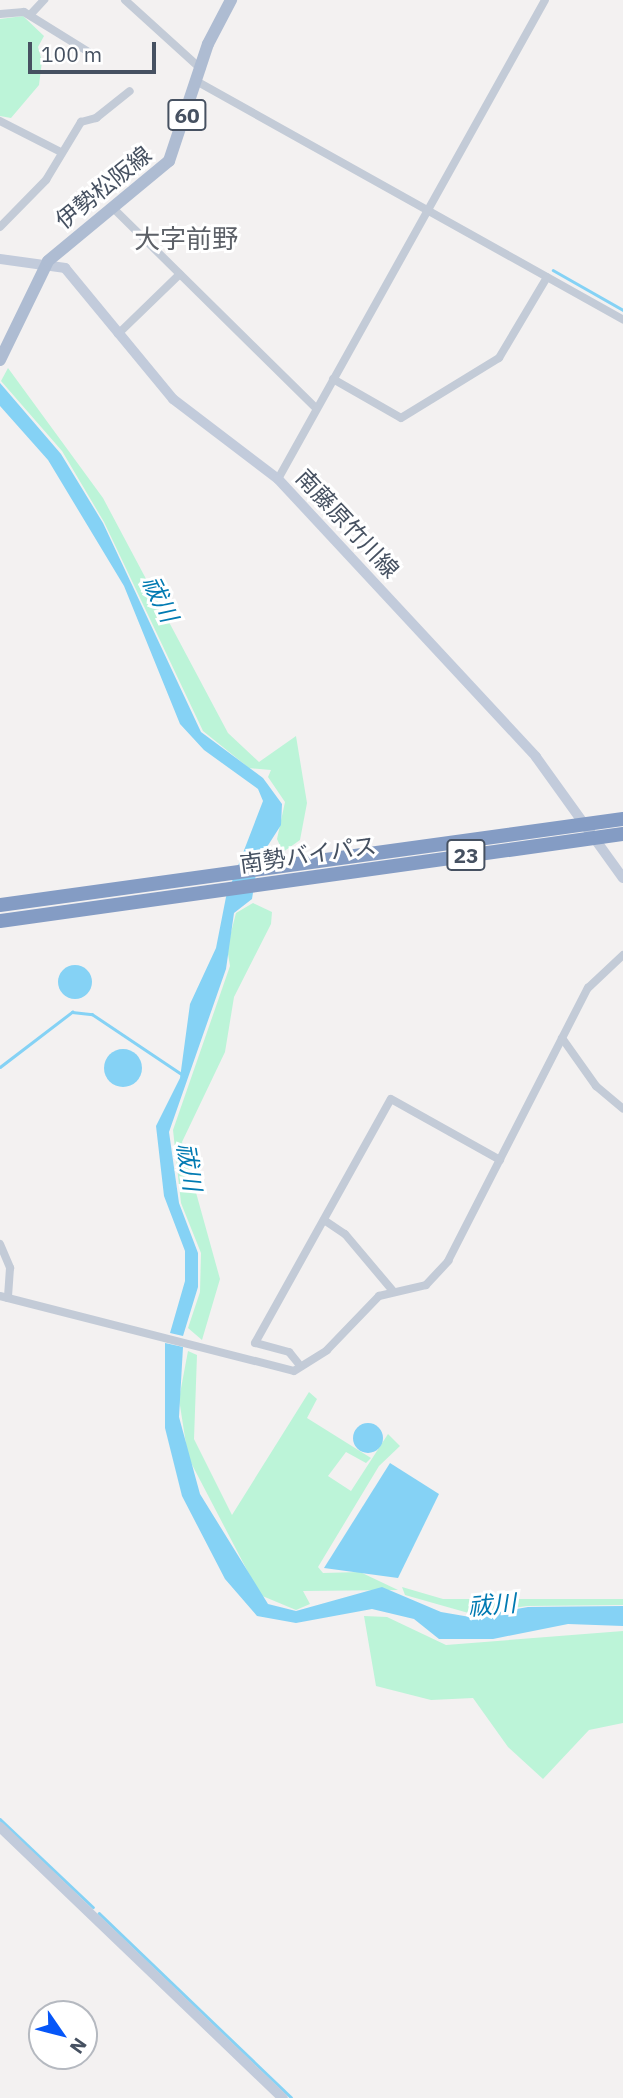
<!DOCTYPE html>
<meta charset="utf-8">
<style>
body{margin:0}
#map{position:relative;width:623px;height:2098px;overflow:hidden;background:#f3f1f1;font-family:"IBM Plex Sans","Noto Sans JP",sans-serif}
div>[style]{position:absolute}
.green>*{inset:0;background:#bcf4d8}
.water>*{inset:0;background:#85d2f5}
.round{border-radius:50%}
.stream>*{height:2.5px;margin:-1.25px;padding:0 1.25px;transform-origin:1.25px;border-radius:1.25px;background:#85d2f5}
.street>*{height:8px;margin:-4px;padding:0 4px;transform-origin:4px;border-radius:4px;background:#c3cbd7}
.secondary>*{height:10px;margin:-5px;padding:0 5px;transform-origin:5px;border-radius:5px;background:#c2cbdb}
.primary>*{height:12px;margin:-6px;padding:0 6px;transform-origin:6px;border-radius:6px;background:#aebcd2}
.highway>*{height:14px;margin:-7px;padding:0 7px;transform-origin:7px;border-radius:7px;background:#849cc4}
span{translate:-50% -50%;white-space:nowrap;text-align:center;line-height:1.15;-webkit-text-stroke:6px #fff;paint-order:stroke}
.shield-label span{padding:2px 5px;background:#fff;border:2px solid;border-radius:5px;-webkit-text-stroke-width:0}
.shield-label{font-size:21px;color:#465161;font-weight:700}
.street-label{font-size:23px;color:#465161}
.water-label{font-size:24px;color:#017ab2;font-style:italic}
.quarter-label{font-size:26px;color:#5c6067}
.north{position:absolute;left:28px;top:2000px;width:70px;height:70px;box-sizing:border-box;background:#fff;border:2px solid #b5b9c0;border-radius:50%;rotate:125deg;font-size:19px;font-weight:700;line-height:28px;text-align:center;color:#465161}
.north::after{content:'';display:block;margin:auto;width:24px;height:32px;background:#0656f8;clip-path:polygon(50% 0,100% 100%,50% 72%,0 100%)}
.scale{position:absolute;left:28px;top:42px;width:128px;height:32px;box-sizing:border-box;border:4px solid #465161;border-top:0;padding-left:9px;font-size:21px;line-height:24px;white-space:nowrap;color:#465161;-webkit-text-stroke:5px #fff;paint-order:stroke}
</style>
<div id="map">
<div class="green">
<div style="clip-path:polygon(23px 16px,44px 36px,38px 47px,42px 61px,39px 85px,11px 118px,0 116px,0 19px)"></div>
<div style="clip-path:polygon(8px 368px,103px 498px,228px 733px,259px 762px,296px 736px,307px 803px,300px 840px,283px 852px,277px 839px,285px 802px,268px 777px,271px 770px,249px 768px,203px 731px,104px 522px,62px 451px,1px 381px)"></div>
<div style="clip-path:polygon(253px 903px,272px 912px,271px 924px,234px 997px,225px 1052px,182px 1142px,220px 1279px,202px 1340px,188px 1328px,200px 1292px,201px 1253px,181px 1203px,173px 1130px,230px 966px,227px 948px,236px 913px)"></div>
<div style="clip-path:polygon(188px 1351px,197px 1355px,194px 1439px,232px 1515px,309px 1392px,317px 1399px,307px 1418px,371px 1458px,366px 1463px,346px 1452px,328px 1476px,351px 1491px,388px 1434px,400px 1446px,379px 1466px,318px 1567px,323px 1573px,360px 1572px,398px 1590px,303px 1591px,310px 1604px,296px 1610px,260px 1595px,188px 1457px,179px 1399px)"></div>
<div style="clip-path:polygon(402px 1587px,443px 1599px,623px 1599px,623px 1605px,527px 1606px,472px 1614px,405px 1595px)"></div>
<div style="clip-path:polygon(364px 1616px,387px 1617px,446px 1645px,623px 1631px,623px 1723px,589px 1730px,543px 1779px,508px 1747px,473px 1698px,431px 1700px,376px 1686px)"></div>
</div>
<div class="water">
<div style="clip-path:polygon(0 383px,61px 454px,103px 523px,201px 732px,263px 778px,282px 804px,281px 825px,258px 861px,252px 899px,234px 913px,226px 969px,169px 1132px,179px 1203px,198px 1253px,198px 1287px,183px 1336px,170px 1333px,185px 1281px,185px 1251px,164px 1196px,156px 1126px,180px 1078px,190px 1004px,216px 948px,226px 897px,263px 801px,258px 789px,204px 750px,180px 724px,124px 586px,48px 460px,0 406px)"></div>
<div class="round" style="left:58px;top:965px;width:34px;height:34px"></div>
<div class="round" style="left:104px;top:1049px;width:38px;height:38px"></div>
<div style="clip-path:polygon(165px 1343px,183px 1347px,179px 1417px,200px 1494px,268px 1604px,296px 1611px,382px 1587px,441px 1612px,470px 1617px,528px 1607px,623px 1606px,623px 1626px,568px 1624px,493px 1639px,439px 1639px,414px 1619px,372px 1609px,296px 1623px,257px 1616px,225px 1579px,182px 1496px,165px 1428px)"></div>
<div class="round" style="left:353px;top:1423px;width:30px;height:30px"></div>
<div style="clip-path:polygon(390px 1463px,439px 1494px,398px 1578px,324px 1568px)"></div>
</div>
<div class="stream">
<div style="left:553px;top:270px;width:81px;rotate:29.7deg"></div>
<div style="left:0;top:1067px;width:91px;rotate:-37.4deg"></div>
<div style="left:72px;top:1012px;width:20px;rotate:6deg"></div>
<div style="left:92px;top:1014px;width:110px;rotate:33.8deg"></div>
<div style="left:0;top:1819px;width:128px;rotate:43.4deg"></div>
<div style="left:99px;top:1913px;width:266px;rotate:43.8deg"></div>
</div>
<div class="street">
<div style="left:125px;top:0;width:103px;rotate:42.2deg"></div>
<div style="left:0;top:14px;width:24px;rotate:-5deg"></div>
<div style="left:24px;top:12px;width:80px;rotate:31.7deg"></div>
<div style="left:30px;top:15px;width:21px;rotate:-47deg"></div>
<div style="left:198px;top:82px;width:487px;rotate:29.2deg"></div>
<div style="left:0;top:121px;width:66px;rotate:27deg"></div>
<div style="left:114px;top:209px;width:284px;rotate:44.6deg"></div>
<div style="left:0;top:227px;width:66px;rotate:-45.6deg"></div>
<div style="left:46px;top:180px;width:68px;rotate:-58.9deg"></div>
<div style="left:81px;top:122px;width:16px;rotate:-15deg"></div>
<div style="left:96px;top:118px;width:43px;rotate:-38.5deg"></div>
<div style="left:118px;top:334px;width:86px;rotate:-44.1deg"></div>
<div style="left:333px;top:379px;width:78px;rotate:29.8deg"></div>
<div style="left:401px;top:418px;width:115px;rotate:-31.5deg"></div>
<div style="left:499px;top:358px;width:94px;rotate:-59.3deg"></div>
<div style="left:278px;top:479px;width:548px;rotate:-60.86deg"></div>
<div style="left:562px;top:1038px;width:59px;rotate:54.7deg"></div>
<div style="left:596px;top:1086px;width:35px;rotate:40deg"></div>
<div style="left:324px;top:1220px;width:25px;rotate:34deg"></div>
<div style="left:345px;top:1234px;width:75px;rotate:49.9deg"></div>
<div style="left:0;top:1244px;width:26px;rotate:67deg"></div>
<div style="left:10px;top:1268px;width:30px;rotate:94deg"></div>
<div style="left:0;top:1296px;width:303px;rotate:14.3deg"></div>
<div style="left:294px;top:1371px;width:39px;rotate:-32deg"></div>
<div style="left:327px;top:1350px;width:75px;rotate:-46.1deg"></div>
<div style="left:379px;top:1296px;width:48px;rotate:-13.2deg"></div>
<div style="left:426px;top:1285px;width:33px;rotate:-47deg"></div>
<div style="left:448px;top:1261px;width:307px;rotate:-62.9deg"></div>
<div style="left:588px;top:988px;width:48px;rotate:-43.3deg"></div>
<div style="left:298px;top:1363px;width:14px;rotate:-129deg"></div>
<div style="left:289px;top:1352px;width:35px;rotate:-165deg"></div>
<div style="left:255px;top:1343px;width:279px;rotate:-60.9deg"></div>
<div style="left:391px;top:1099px;width:125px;rotate:29.2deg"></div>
</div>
<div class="secondary">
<div style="left:0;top:259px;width:66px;rotate:7.9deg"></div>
<div style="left:65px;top:268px;width:170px;rotate:50.5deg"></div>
<div style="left:173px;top:399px;width:132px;rotate:37.3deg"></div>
<div style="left:278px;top:479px;width:379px;rotate:47.1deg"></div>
<div style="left:536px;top:757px;width:149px;rotate:54.3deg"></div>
<div style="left:0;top:1827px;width:392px;rotate:43.8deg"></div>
</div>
<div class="primary">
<div style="left:0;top:360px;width:110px;rotate:-64.1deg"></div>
<div style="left:48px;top:261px;width:157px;rotate:-39.6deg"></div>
<div style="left:169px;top:161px;width:123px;rotate:-71.6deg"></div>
<div style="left:208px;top:44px;width:50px;rotate:-62.4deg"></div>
</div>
<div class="highway">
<div style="left:0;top:905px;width:629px;rotate:-7.86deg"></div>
<div style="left:0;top:921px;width:629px;rotate:-7.95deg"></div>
</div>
<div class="shield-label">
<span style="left:187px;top:115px">60</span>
<span style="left:466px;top:855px">23</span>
</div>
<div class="street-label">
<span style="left:103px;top:187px;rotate:-39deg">伊勢松阪線</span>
<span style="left:348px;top:523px;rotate:47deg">南藤原竹川線</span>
<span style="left:308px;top:854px;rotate:-8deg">南勢バイパス</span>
</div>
<div class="water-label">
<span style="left:160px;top:599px;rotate:64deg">祓川</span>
<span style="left:189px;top:1167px;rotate:81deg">祓川</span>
<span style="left:492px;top:1605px;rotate:-5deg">祓川</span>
</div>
<div class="quarter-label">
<span style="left:186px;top:239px">大字前野</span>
</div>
<div class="north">N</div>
<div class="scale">100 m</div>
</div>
